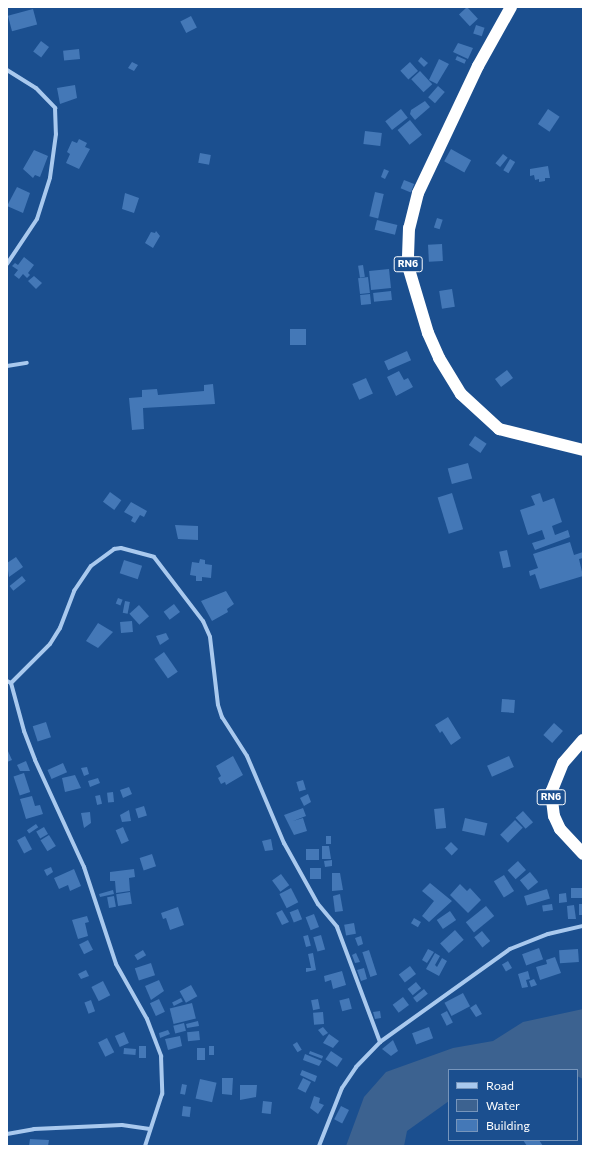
<!DOCTYPE html>
<style>
body{margin:0}
#map{position:relative;width:590px;height:1153px;overflow:hidden;background:#1b4f8f;font-family:Commissioner,sans-serif}
div>[style]{position:absolute}
.water>*{inset:0;background:#3c6290}
.building>*{inset:0;background:#4478b7;transform-origin:0 0}
.street>*{height:4px;margin:-2px;padding:0 2px;transform-origin:2px;border-radius:2px;background:#a9c9ee}
.highway>*{height:12px;margin:-6px;padding:0 6px;transform-origin:6px;border-radius:6px;background:#fff}
span{translate:-50% -50%;white-space:nowrap;text-align:center;line-height:1.15;-webkit-text-stroke:3.5px #1b4f8f;paint-order:stroke}
.shield-label span{padding:1px 3px;background:#1b4f8f;border:1px solid;border-radius:3px;-webkit-text-stroke-width:0}
.shield-label{font-size:10px;color:#fff;font-weight:700}
.frame{position:absolute;inset:0;border:8px solid #fff;pointer-events:none}
.legend{position:absolute;left:448px;top:1069px;width:130px;height:72px;box-sizing:border-box;background:#1b4f8f;border:1px solid #7695bc;margin:0;padding:5px 7px;list-style:none;font-size:12px;color:#fff}
.legend li{display:flex;align-items:center;gap:8px;height:20px}
.legend b{width:20px;border:1px solid #7695bc}
</style>
<div id="map">
<div class="water">
<div style="clip-path:polygon(583px 1009px,583px 1079px,577px 1076px,577px 1070px,449px 1070px,449px 1101px,407px 1131px,404px 1146px,346px 1146px,364px 1097px,386px 1072px,453px 1048px,493px 1041px,523px 1022px)"></div>
</div>
<div class="building">
<div style="left:467px;top:7px;width:16px;height:11px;rotate:47deg"></div>
<div style="left:33px;top:9px;width:16px;height:26px;rotate:75deg"></div>
<div style="left:191px;top:16px;width:13px;height:12px;rotate:63deg"></div>
<div style="left:476px;top:25px;width:9px;height:9px;rotate:18deg"></div>
<div style="left:41px;top:41px;width:10px;height:13px;rotate:37deg"></div>
<div style="clip-path:polygon(458px 43px,473px 48px,468px 59px,453px 52px)"></div>
<div style="left:79px;top:49px;width:10px;height:16px;rotate:84deg"></div>
<div style="left:457px;top:56px;width:10px;height:4px;rotate:24deg"></div>
<div style="clip-path:polygon(421px 57px,428px 63px,424px 67px,418px 61px)"></div>
<div style="clip-path:polygon(439px 59px,449px 64px,437px 84px,429px 80px)"></div>
<div style="clip-path:polygon(132px 62px,138px 65px,134px 71px,128px 68px)"></div>
<div style="left:410px;top:62px;width:12px;height:13px;rotate:48deg"></div>
<div style="left:420px;top:71px;width:18px;height:12px;rotate:47deg"></div>
<div style="clip-path:polygon(75px 85px,77px 98px,60px 104px,57px 88px)"></div>
<div style="left:438px;top:86px;width:9px;height:15px;rotate:41deg"></div>
<div style="clip-path:polygon(425px 101px,430px 107px,415px 120px,410px 114px,411px 110px)"></div>
<div style="left:401px;top:109px;width:11px;height:20px;rotate:52deg"></div>
<div style="left:548px;top:109px;width:14px;height:18px;rotate:34deg"></div>
<div style="left:410px;top:120px;width:19px;height:16px;rotate:51deg"></div>
<div style="left:365px;top:131px;width:17px;height:13px;rotate:7deg"></div>
<div style="clip-path:polygon(79px 139px,87px 143px,85px 147px,90px 149px,79px 169px,66px 163px,70px 154px,67px 152px,72px 141px,77px 143px)"></div>
<div style="left:451px;top:149px;width:23px;height:14px;rotate:29deg"></div>
<div style="clip-path:polygon(34px 150px,48px 156px,40px 177px,35px 175px,33px 178px,23px 169px)"></div>
<div style="left:200px;top:153px;width:11px;height:10px;rotate:10deg"></div>
<div style="left:503px;top:154px;width:6px;height:12px;rotate:39deg"></div>
<div style="left:510px;top:159px;width:6px;height:13px;rotate:31deg"></div>
<div style="clip-path:polygon(548px 166px,550px 178px,545px 178px,545px 181px,539px 182px,539px 179px,535px 180px,534px 175px,530px 176px,530px 169px)"></div>
<div style="clip-path:polygon(384px 169px,389px 171px,385px 179px,381px 177px)"></div>
<div style="left:404px;top:180px;width:11px;height:9px;rotate:22deg"></div>
<div style="clip-path:polygon(17px 187px,30px 193px,23px 213px,7px 206px)"></div>
<div style="left:375px;top:192px;width:9px;height:25px;rotate:13deg"></div>
<div style="clip-path:polygon(125px 193px,139px 198px,134px 213px,122px 209px)"></div>
<div style="left:437px;top:218px;width:6px;height:10px;rotate:18deg"></div>
<div style="left:377px;top:220px;width:21px;height:10px;rotate:14deg"></div>
<div style="clip-path:polygon(156px 231px,160px 236px,153px 248px,145px 243px,151px 232px,155px 233px)"></div>
<div style="left:442px;top:244px;width:17px;height:14px;rotate:87deg"></div>
<div style="clip-path:polygon(24px 257px,34px 265px,28px 273px,30px 275px,27px 278px,23px 274px,19px 279px,14px 275px,18px 270px,12px 266px,15px 263px,18px 265px)"></div>
<div style="left:363px;top:265px;width:12px;height:5px;rotate:81deg"></div>
<div style="left:389px;top:269px;width:19px;height:20px;rotate:84deg"></div>
<div style="clip-path:polygon(34px 276px,42px 283px,36px 289px,28px 281px)"></div>
<div style="left:368px;top:277px;width:16px;height:10px;rotate:83deg"></div>
<div style="left:452px;top:289px;width:18px;height:13px;rotate:81deg"></div>
<div style="left:391px;top:291px;width:9px;height:18px;rotate:84deg"></div>
<div style="left:370px;top:294px;width:10px;height:10px;rotate:84deg"></div>
<div style="left:306px;top:329px;width:16px;height:16px;rotate:90deg"></div>
<div style="left:407px;top:351px;width:10px;height:25px;rotate:66deg"></div>
<div style="left:507px;top:370px;width:10px;height:15px;rotate:53deg"></div>
<div style="clip-path:polygon(399px 371px,404px 380px,408px 378px,413px 387px,396px 396px,387px 377px)"></div>
<div style="left:366px;top:378px;width:17px;height:15px;rotate:66deg"></div>
<div style="clip-path:polygon(213px 384px,215px 404px,143px 408px,144px 429px,132px 430px,129px 398px,142px 397px,142px 390px,157px 389px,158px 395px,204px 391px,204px 385px)"></div>
<div style="left:475px;top:436px;width:14px;height:11px;rotate:34deg"></div>
<div style="left:468px;top:463px;width:16px;height:21px;rotate:75deg"></div>
<div style="left:110px;top:492px;width:14px;height:12px;rotate:36deg"></div>
<div style="left:452px;top:493px;width:38px;height:15px;rotate:73deg"></div>
<div style="clip-path:polygon(540px 493px,543px 502px,554px 498px,562px 522px,552px 526px,555px 535px,568px 530px,570px 537px,535px 550px,532px 543px,545px 539px,542px 530px,528px 535px,520px 510px,535px 505px,531px 496px)"></div>
<div style="clip-path:polygon(131px 502px,147px 511px,144px 517px,140px 515px,135px 523px,131px 521px,133px 517px,124px 512px)"></div>
<div style="clip-path:polygon(175px 525px,198px 526px,198px 540px,178px 539px)"></div>
<div style="clip-path:polygon(570px 542px,574px 555px,583px 552px,583px 558px,579px 559px,583px 576px,540px 589px,535px 574px,530px 576px,529px 571px,538px 568px,533px 554px)"></div>
<div style="left:507px;top:550px;width:17px;height:8px;rotate:77deg"></div>
<div style="clip-path:polygon(16px 557px,23px 567px,9px 577px,7px 563px)"></div>
<div style="clip-path:polygon(200px 559px,205px 560px,205px 564px,212px 565px,211px 578px,202px 577px,202px 581px,196px 581px,196px 576px,190px 575px,192px 562px,199px 563px)"></div>
<div style="left:124px;top:560px;width:19px;height:14px;rotate:18deg"></div>
<div style="left:22px;top:576px;width:6px;height:16px;rotate:51deg"></div>
<div style="clip-path:polygon(226px 591px,234px 604px,227px 609px,228px 612px,212px 621px,201px 601px)"></div>
<div style="left:118px;top:598px;width:5px;height:6px;rotate:22deg"></div>
<div style="left:125px;top:601px;width:5px;height:12px;rotate:11deg"></div>
<div style="left:174px;top:604px;width:10px;height:13px;rotate:53deg"></div>
<div style="left:139px;top:605px;width:15px;height:13px;rotate:48deg"></div>
<div style="left:132px;top:621px;width:11px;height:12px;rotate:85deg"></div>
<div style="clip-path:polygon(98px 623px,113px 632px,98px 648px,86px 641px)"></div>
<div style="clip-path:polygon(166px 633px,169px 639px,160px 645px,156px 636px)"></div>
<div style="left:164px;top:652px;width:24px;height:12px;rotate:55deg"></div>
<div style="left:502px;top:699px;width:13px;height:13px;rotate:4deg"></div>
<div style="clip-path:polygon(448px 717px,461px 738px,451px 745px,442px 731px,440px 733px,435px 725px)"></div>
<div style="left:46px;top:722px;width:16px;height:14px;rotate:72deg"></div>
<div style="left:554px;top:723px;width:12px;height:16px;rotate:42deg"></div>
<div style="clip-path:polygon(7px 749px,12px 760px,7px 762px)"></div>
<div style="clip-path:polygon(233px 756px,243px 775px,226px 785px,225px 782px,221px 784px,218px 778px,221px 776px,216px 766px)"></div>
<div style="left:509px;top:756px;width:12px;height:24px;rotate:66deg"></div>
<div style="clip-path:polygon(26px 761px,30px 771px,20px 771px,17px 765px)"></div>
<div style="left:63px;top:763px;width:10px;height:17px;rotate:66deg"></div>
<div style="clip-path:polygon(87px 767px,89px 774px,84px 776px,81px 768px)"></div>
<div style="left:24px;top:773px;width:20px;height:11px;rotate:72deg"></div>
<div style="clip-path:polygon(75px 775px,81px 788px,65px 792px,62px 778px)"></div>
<div style="clip-path:polygon(98px 778px,100px 783px,90px 787px,88px 781px)"></div>
<div style="left:303px;top:780px;width:10px;height:7px;rotate:73deg"></div>
<div style="clip-path:polygon(129px 787px,132px 794px,123px 798px,120px 790px)"></div>
<div style="left:113px;top:792px;width:10px;height:6px;rotate:84deg"></div>
<div style="clip-path:polygon(308px 794px,311px 802px,304px 806px,300px 798px)"></div>
<div style="left:100px;top:795px;width:9px;height:5px;rotate:77deg"></div>
<div style="clip-path:polygon(32px 796px,35px 806px,40px 805px,43px 814px,26px 819px,20px 799px)"></div>
<div style="left:144px;top:806px;width:10px;height:9px;rotate:73deg"></div>
<div style="clip-path:polygon(303px 808px,306px 816px,293px 821px,303px 818px,307px 831px,294px 835px,284px 815px)"></div>
<div style="left:444px;top:808px;width:20px;height:10px;rotate:84deg"></div>
<div style="clip-path:polygon(129px 810px,131px 821px,122px 822px,120px 815px)"></div>
<div style="left:523px;top:811px;width:15px;height:10px;rotate:48deg"></div>
<div style="clip-path:polygon(90px 812px,91px 823px,84px 828px,81px 813px)"></div>
<div style="left:465px;top:818px;width:23px;height:13px;rotate:13deg"></div>
<div style="left:515px;top:820px;width:11px;height:21px;rotate:45deg"></div>
<div style="left:36px;top:824px;width:4px;height:11px;rotate:56deg"></div>
<div style="left:44px;top:827px;width:8px;height:9px;rotate:60deg"></div>
<div style="left:123px;top:827px;width:15px;height:8px;rotate:67deg"></div>
<div style="left:49px;top:835px;width:13px;height:10px;rotate:58deg"></div>
<div style="left:25px;top:836px;width:15px;height:9px;rotate:62deg"></div>
<div style="left:326px;top:836px;width:5px;height:8px"></div>
<div style="clip-path:polygon(271px 839px,273px 850px,265px 851px,262px 841px)"></div>
<div style="left:451px;top:842px;width:10px;height:9px;rotate:45deg"></div>
<div style="clip-path:polygon(322px 846px,329px 846px,331px 859px,322px 859px)"></div>
<div style="left:306px;top:849px;width:13px;height:11px"></div>
<div style="left:152px;top:854px;width:13px;height:13px;rotate:72deg"></div>
<div style="clip-path:polygon(332px 860px,332px 866px,325px 867px,324px 861px)"></div>
<div style="left:518px;top:861px;width:12px;height:14px;rotate:48deg"></div>
<div style="clip-path:polygon(51px 867px,53px 872px,47px 876px,44px 870px)"></div>
<div style="left:310px;top:868px;width:11px;height:11px"></div>
<div style="clip-path:polygon(74px 869px,81px 886px,70px 891px,68px 885px,59px 889px,54px 878px)"></div>
<div style="clip-path:polygon(134px 869px,135px 877px,129px 878px,130px 891px,116px 893px,115px 881px,110px 881px,110px 872px)"></div>
<div style="left:530px;top:872px;width:13px;height:13px;rotate:51deg"></div>
<div style="clip-path:polygon(332px 873px,340px 873px,343px 890px,332px 891px)"></div>
<div style="left:281px;top:874px;width:14px;height:11px;rotate:54deg"></div>
<div style="left:504px;top:875px;width:19px;height:12px;rotate:58deg"></div>
<div style="clip-path:polygon(430px 883px,452px 901px,429px 922px,422px 916px,434px 901px,422px 891px)"></div>
<div style="clip-path:polygon(460px 884px,467px 891px,470px 888px,481px 900px,468px 913px,450px 895px)"></div>
<div style="left:291px;top:888px;width:16px;height:13px;rotate:63deg"></div>
<div style="left:583px;top:888px;width:10px;height:12px;rotate:90deg"></div>
<div style="left:547px;top:889px;width:10px;height:24px;rotate:73deg"></div>
<div style="clip-path:polygon(113px 890px,114px 894px,100px 897px,99px 894px)"></div>
<div style="left:130px;top:892px;width:12px;height:14px;rotate:81deg"></div>
<div style="clip-path:polygon(566px 893px,567px 902px,559px 903px,559px 894px)"></div>
<div style="clip-path:polygon(340px 894px,343px 911px,335px 912px,333px 896px)"></div>
<div style="left:114px;top:896px;width:11px;height:7px;rotate:80deg"></div>
<div style="left:552px;top:904px;width:6px;height:10px;rotate:81deg"></div>
<div style="left:579px;top:904px;width:4px;height:11px"></div>
<div style="clip-path:polygon(574px 905px,576px 919px,568px 919px,567px 906px)"></div>
<div style="left:486px;top:906px;width:13px;height:26px;rotate:51deg"></div>
<div style="clip-path:polygon(178px 907px,184px 925px,170px 930px,166px 918px,163px 919px,161px 913px)"></div>
<div style="left:298px;top:909px;width:11px;height:9px;rotate:68deg"></div>
<div style="clip-path:polygon(282px 910px,289px 922px,282px 925px,276px 913px)"></div>
<div style="left:450px;top:911px;width:11px;height:16px;rotate:56deg"></div>
<div style="left:314px;top:914px;width:14px;height:9px;rotate:69deg"></div>
<div style="clip-path:polygon(87px 916px,89px 922px,85px 923px,88px 936px,78px 939px,72px 920px)"></div>
<div style="left:414px;top:918px;width:8px;height:6px;rotate:30deg"></div>
<div style="left:354px;top:923px;width:11px;height:10px;rotate:80deg"></div>
<div style="left:455px;top:930px;width:13px;height:20px;rotate:48deg"></div>
<div style="left:482px;top:931px;width:13px;height:10px;rotate:51deg"></div>
<div style="left:308px;top:935px;width:11px;height:5px;rotate:75deg"></div>
<div style="left:321px;top:935px;width:15px;height:8px;rotate:74deg"></div>
<div style="clip-path:polygon(361px 936px,363px 944px,358px 946px,355px 938px)"></div>
<div style="left:88px;top:940px;width:11px;height:10px;rotate:63deg"></div>
<div style="left:539px;top:948px;width:12px;height:18px;rotate:70deg"></div>
<div style="clip-path:polygon(428px 949px,434px 952px,427px 963px,422px 960px)"></div>
<div style="left:578px;top:949px;width:13px;height:19px;rotate:86deg"></div>
<div style="left:143px;top:950px;width:6px;height:10px;rotate:59deg"></div>
<div style="left:369px;top:950px;width:26px;height:7px;rotate:72deg"></div>
<div style="clip-path:polygon(313px 953px,316px 970px,306px 972px,306px 968px,311px 968px,308px 954px)"></div>
<div style="clip-path:polygon(356px 953px,360px 962px,355px 963px,352px 955px)"></div>
<div style="clip-path:polygon(435px 953px,440px 956px,435px 965px,437px 967px,442px 958px,447px 961px,439px 976px,426px 969px)"></div>
<div style="clip-path:polygon(555px 957px,561px 973px,540px 980px,536px 967px,547px 964px,546px 960px)"></div>
<div style="left:508px;top:961px;width:8px;height:7px;rotate:60deg"></div>
<div style="left:151px;top:963px;width:13px;height:17px;rotate:72deg"></div>
<div style="left:410px;top:966px;width:10px;height:14px;rotate:53deg"></div>
<div style="clip-path:polygon(364px 968px,367px 979px,361px 981px,357px 970px)"></div>
<div style="clip-path:polygon(86px 970px,89px 976px,81px 979px,78px 974px)"></div>
<div style="clip-path:polygon(342px 971px,346px 985px,333px 989px,331px 980px,325px 982px,324px 976px)"></div>
<div style="clip-path:polygon(528px 971px,530px 979px,526px 980px,528px 987px,522px 988px,518px 974px)"></div>
<div style="clip-path:polygon(534px 979px,537px 985px,531px 987px,529px 981px)"></div>
<div style="clip-path:polygon(159px 980px,164px 991px,151px 1000px,145px 986px)"></div>
<div style="left:103px;top:981px;width:16px;height:13px;rotate:63deg"></div>
<div style="left:416px;top:982px;width:8px;height:11px;rotate:50deg"></div>
<div style="left:191px;top:985px;width:13px;height:13px;rotate:61deg"></div>
<div style="left:424px;top:989px;width:6px;height:14px;rotate:51deg"></div>
<div style="left:463px;top:993px;width:15px;height:21px;rotate:62deg"></div>
<div style="left:403px;top:997px;width:10px;height:13px;rotate:53deg"></div>
<div style="left:181px;top:998px;width:4px;height:10px;rotate:63deg"></div>
<div style="left:349px;top:998px;width:11px;height:10px;rotate:75deg"></div>
<div style="left:159px;top:999px;width:14px;height:10px;rotate:65deg"></div>
<div style="left:318px;top:999px;width:10px;height:7px;rotate:79deg"></div>
<div style="left:91px;top:1000px;width:12px;height:7px;rotate:70deg"></div>
<div style="left:192px;top:1003px;width:16px;height:23px;rotate:76deg"></div>
<div style="clip-path:polygon(476px 1004px,482px 1014px,476px 1017px,470px 1008px)"></div>
<div style="clip-path:polygon(380px 1011px,381px 1018px,375px 1019px,373px 1012px)"></div>
<div style="left:447px;top:1011px;width:13px;height:7px;rotate:63deg"></div>
<div style="left:323px;top:1012px;width:12px;height:10px;rotate:85deg"></div>
<div style="clip-path:polygon(198px 1021px,199px 1026px,187px 1028px,186px 1024px)"></div>
<div style="left:184px;top:1023px;width:8px;height:11px;rotate:76deg"></div>
<div style="clip-path:polygon(323px 1027px,328px 1033px,323px 1036px,318px 1030px)"></div>
<div style="left:429px;top:1027px;width:12px;height:18px;rotate:70deg"></div>
<div style="clip-path:polygon(168px 1030px,170px 1034px,160px 1038px,159px 1033px)"></div>
<div style="left:199px;top:1031px;width:9px;height:12px;rotate:84deg"></div>
<div style="left:124px;top:1032px;width:12px;height:10px;rotate:66deg"></div>
<div style="clip-path:polygon(329px 1034px,339px 1041px,333px 1048px,323px 1043px)"></div>
<div style="clip-path:polygon(180px 1036px,182px 1046px,168px 1050px,165px 1039px)"></div>
<div style="left:107px;top:1038px;width:16px;height:10px;rotate:63deg"></div>
<div style="clip-path:polygon(393px 1040px,398px 1051px,391px 1056px,382px 1049px)"></div>
<div style="left:297px;top:1042px;width:9px;height:5px;rotate:58deg"></div>
<div style="left:139px;top:1046px;width:7px;height:12px"></div>
<div style="left:209px;top:1046px;width:5px;height:9px"></div>
<div style="left:124px;top:1048px;width:12px;height:6px;rotate:5deg"></div>
<div style="left:197px;top:1048px;width:8px;height:12px"></div>
<div style="left:310px;top:1051px;width:14px;height:3px;rotate:21deg"></div>
<div style="left:331px;top:1051px;width:14px;height:10px;rotate:34deg"></div>
<div style="clip-path:polygon(305px 1054px,322px 1061px,319px 1066px,303px 1060px)"></div>
<div style="clip-path:polygon(302px 1070px,317px 1076px,315px 1082px,300px 1075px)"></div>
<div style="clip-path:polygon(222px 1078px,233px 1078px,232px 1095px,222px 1094px)"></div>
<div style="left:303px;top:1078px;width:9px;height:12px;rotate:27deg"></div>
<div style="left:200px;top:1079px;width:17px;height:20px;rotate:13deg"></div>
<div style="left:182px;top:1084px;width:5px;height:10px;rotate:11deg"></div>
<div style="clip-path:polygon(240px 1085px,257px 1085px,256px 1097px,240px 1100px)"></div>
<div style="clip-path:polygon(314px 1096px,320px 1098px,319px 1103px,324px 1105px,318px 1114px,310px 1108px)"></div>
<div style="left:263px;top:1101px;width:9px;height:12px;rotate:6deg"></div>
<div style="left:183px;top:1106px;width:8px;height:10px;rotate:7deg"></div>
<div style="left:341px;top:1106px;width:9px;height:15px;rotate:27deg"></div>
<div style="clip-path:polygon(30px 1139px,49px 1140px,48px 1146px,29px 1146px)"></div>
<div style="clip-path:polygon(523px 1140px,539px 1140px,543px 1146px,527px 1146px)"></div>
</div>
<div class="street">
<div style="left:7px;top:70px;width:34px;rotate:32deg"></div>
<div style="left:36px;top:88px;width:28px;rotate:46deg"></div>
<div style="left:55px;top:108px;width:26px;rotate:88deg"></div>
<div style="left:56px;top:134px;width:44px;rotate:97.8deg"></div>
<div style="left:50px;top:178px;width:43px;rotate:107.6deg"></div>
<div style="left:37px;top:219px;width:54px;rotate:123.7deg"></div>
<div style="left:7px;top:366px;width:20px;rotate:-9deg"></div>
<div style="left:7px;top:681px;width:4px;rotate:27deg"></div>
<div style="left:11px;top:683px;width:50px;rotate:74.8deg"></div>
<div style="left:24px;top:731px;width:31px;rotate:69deg"></div>
<div style="left:35px;top:760px;width:118px;rotate:65.4deg"></div>
<div style="left:84px;top:867px;width:102px;rotate:71.7deg"></div>
<div style="left:116px;top:964px;width:63px;rotate:60.6deg"></div>
<div style="left:147px;top:1019px;width:40px;rotate:69deg"></div>
<div style="left:161px;top:1056px;width:38px;rotate:88deg"></div>
<div style="left:162px;top:1094px;width:55px;rotate:108.1deg"></div>
<div style="left:11px;top:683px;width:55px;rotate:-45deg"></div>
<div style="left:50px;top:644px;width:19px;rotate:-58deg"></div>
<div style="left:60px;top:628px;width:40px;rotate:-69deg"></div>
<div style="left:74px;top:591px;width:30px;rotate:-56deg"></div>
<div style="left:91px;top:566px;width:29px;rotate:-36deg"></div>
<div style="left:114px;top:549px;width:7px;rotate:-8deg"></div>
<div style="left:121px;top:548px;width:34px;rotate:15deg"></div>
<div style="left:154px;top:557px;width:81px;rotate:52.6deg"></div>
<div style="left:203px;top:621px;width:17px;rotate:66deg"></div>
<div style="left:210px;top:637px;width:68px;rotate:83.3deg"></div>
<div style="left:218px;top:705px;width:13px;rotate:72deg"></div>
<div style="left:222px;top:717px;width:46px;rotate:57.3deg"></div>
<div style="left:247px;top:756px;width:95px;rotate:67deg"></div>
<div style="left:284px;top:843px;width:70px;rotate:60.9deg"></div>
<div style="left:318px;top:904px;width:30px;rotate:50deg"></div>
<div style="left:337px;top:927px;width:123px;rotate:69.5deg"></div>
<div style="left:7px;top:1134px;width:27px;rotate:-10deg"></div>
<div style="left:34px;top:1129px;width:88px;rotate:-2.6deg"></div>
<div style="left:122px;top:1125px;width:28px;rotate:8deg"></div>
<div style="left:319px;top:1146px;width:62px;rotate:-68.4deg"></div>
<div style="left:342px;top:1088px;width:25px;rotate:-56deg"></div>
<div style="left:356px;top:1067px;width:35px;rotate:-46deg"></div>
<div style="left:380px;top:1042px;width:160px;rotate:-35.6deg"></div>
<div style="left:510px;top:949px;width:41px;rotate:-21.5deg"></div>
<div style="left:548px;top:934px;width:36px;rotate:-13deg"></div>
</div>
<div class="highway">
<div style="left:511px;top:7px;width:68px;rotate:119.2deg"></div>
<div style="left:478px;top:66px;width:140px;rotate:115.3deg"></div>
<div style="left:418px;top:193px;width:36px;rotate:104deg"></div>
<div style="left:409px;top:228px;width:38px;rotate:92deg"></div>
<div style="left:408px;top:266px;width:70px;rotate:73.4deg"></div>
<div style="left:428px;top:333px;width:27px;rotate:66deg"></div>
<div style="left:439px;top:358px;width:42px;rotate:58.6deg"></div>
<div style="left:461px;top:394px;width:52px;rotate:42.6deg"></div>
<div style="left:499px;top:429px;width:87px;rotate:14deg"></div>
<div style="left:583px;top:740px;width:30px;rotate:131deg"></div>
<div style="left:563px;top:763px;width:31px;rotate:112deg"></div>
<div style="left:551px;top:792px;width:24px;rotate:83deg"></div>
<div style="left:554px;top:816px;width:14px;rotate:65deg"></div>
<div style="left:560px;top:829px;width:34px;rotate:47deg"></div>
</div>
<div class="shield-label">
<span style="left:408px;top:264px">RN6</span>
<span style="left:551px;top:797px">RN6</span>
</div>
<div class="frame"></div>
<ul class="legend">
<li><b style="height:5px;background:#a9c9ee"></b>Road</li>
<li><b style="height:11px;background:#3c6290"></b>Water</li>
<li><b style="height:11px;background:#4478b7"></b>Building</li>
</ul>
</div>
